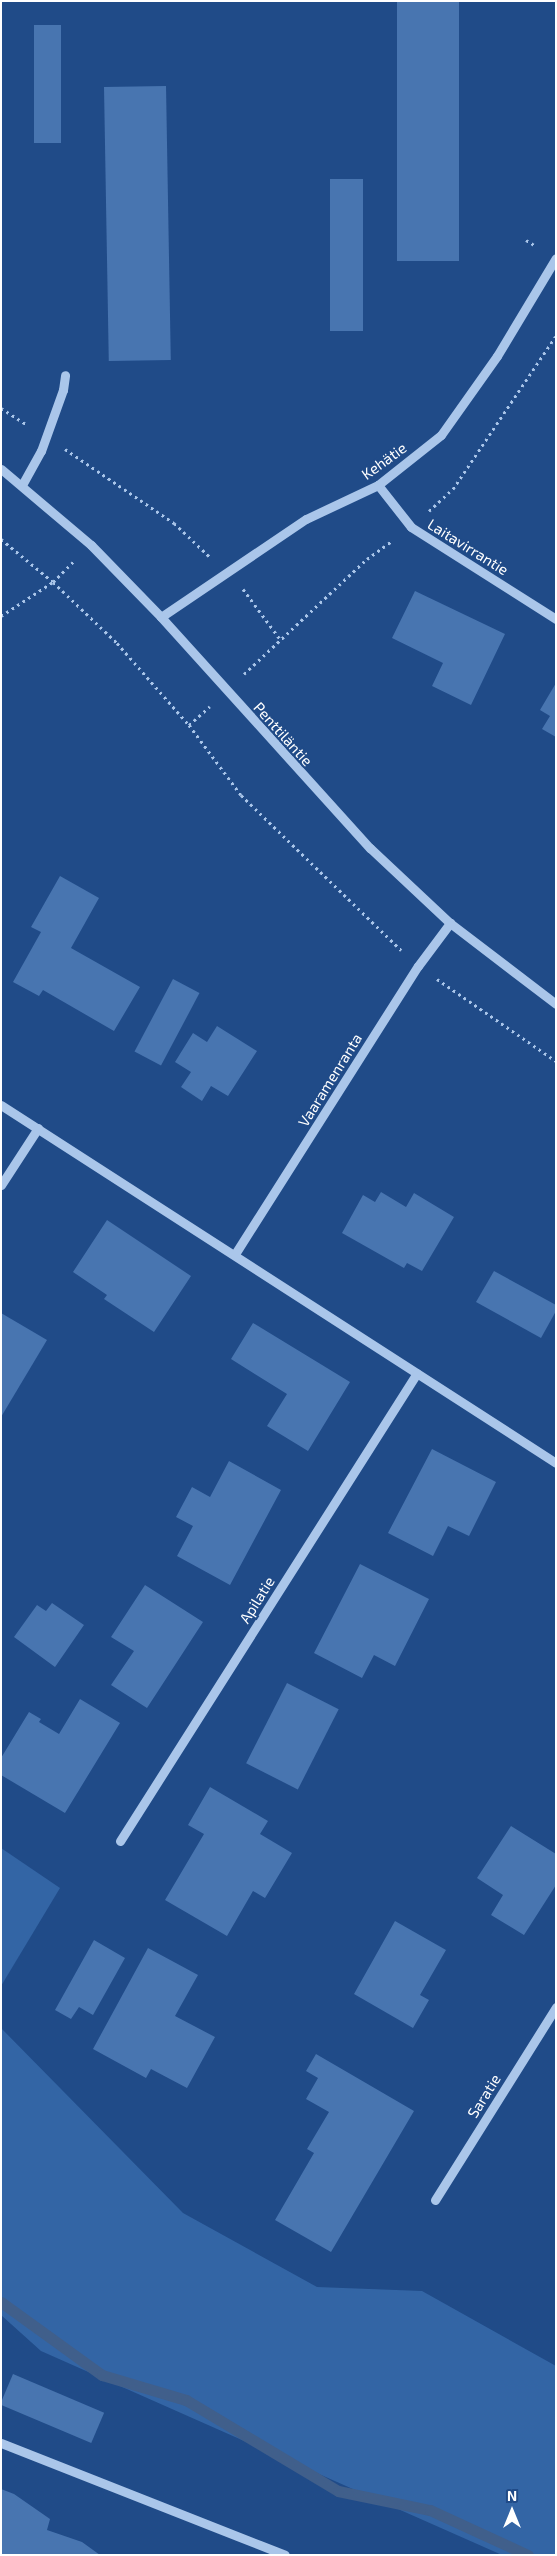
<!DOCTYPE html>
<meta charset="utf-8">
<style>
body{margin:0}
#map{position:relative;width:557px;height:2556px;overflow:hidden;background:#204b88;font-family:"Exo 2",sans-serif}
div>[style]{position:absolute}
.green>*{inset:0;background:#3365a5}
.stream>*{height:11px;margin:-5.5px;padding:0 5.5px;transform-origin:5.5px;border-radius:5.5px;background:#405f8b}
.building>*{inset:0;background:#4875b0;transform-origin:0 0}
.path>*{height:3px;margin-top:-1.5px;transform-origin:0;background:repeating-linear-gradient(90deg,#aac6ea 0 2.5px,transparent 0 6.5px)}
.minor>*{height:9px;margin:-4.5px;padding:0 4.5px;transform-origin:4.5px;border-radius:4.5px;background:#aac6ea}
span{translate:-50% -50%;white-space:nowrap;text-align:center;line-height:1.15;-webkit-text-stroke:4px #204b88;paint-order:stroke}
.street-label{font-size:15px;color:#fff}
.frame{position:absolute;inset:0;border:2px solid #fff;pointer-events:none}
.north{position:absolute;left:487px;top:2486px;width:50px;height:50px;-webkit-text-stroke:4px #204b88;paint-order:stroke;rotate:0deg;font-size:14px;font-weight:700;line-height:20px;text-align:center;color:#fff}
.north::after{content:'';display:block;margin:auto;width:18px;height:22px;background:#fff;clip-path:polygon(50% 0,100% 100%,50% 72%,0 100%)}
</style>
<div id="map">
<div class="green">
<div style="clip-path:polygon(1px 1848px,60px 1888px,1px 1986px)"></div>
<div style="clip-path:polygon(1px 2028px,183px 2213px,317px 2287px,422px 2291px,556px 2366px,556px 2555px,502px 2555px,41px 2351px,1px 2315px)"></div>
</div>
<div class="stream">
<div style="left:1px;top:2302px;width:125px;rotate:35.9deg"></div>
<div style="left:102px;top:2375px;width:88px;rotate:16.6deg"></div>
<div style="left:186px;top:2400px;width:177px;rotate:30.9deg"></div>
<div style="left:338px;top:2491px;width:94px;rotate:11.7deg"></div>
<div style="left:430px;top:2510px;width:108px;rotate:24.7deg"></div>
</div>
<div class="building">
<div style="left:397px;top:1px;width:62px;height:260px"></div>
<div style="left:34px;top:25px;width:27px;height:118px"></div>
<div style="left:166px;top:86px;width:274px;height:62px;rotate:89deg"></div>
<div style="left:330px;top:179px;width:33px;height:152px"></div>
<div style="clip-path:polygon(415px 591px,505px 634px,471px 705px,432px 686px,443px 663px,392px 638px)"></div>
<div style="clip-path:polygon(556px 683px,556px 737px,542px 729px,550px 716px,540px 710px)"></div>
<div style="clip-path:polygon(60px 876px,99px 898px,71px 948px,140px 987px,114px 1031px,43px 990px,39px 996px,13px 982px,41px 932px,31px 927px)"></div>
<div style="left:173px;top:979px;width:30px;height:82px;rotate:28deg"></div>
<div style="clip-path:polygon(217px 1026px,257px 1051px,228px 1096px,211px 1086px,202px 1101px,181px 1087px,191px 1072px,175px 1062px,193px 1033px,207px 1042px)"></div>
<div style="clip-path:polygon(381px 1192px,406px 1207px,414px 1193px,454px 1217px,422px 1271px,407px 1263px,404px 1268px,342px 1233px,363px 1195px,375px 1202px)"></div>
<div style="clip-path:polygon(107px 1220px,191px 1276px,154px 1332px,104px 1299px,107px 1295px,73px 1272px)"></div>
<div style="clip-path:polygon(494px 1271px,556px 1305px,556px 1311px,541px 1338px,476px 1302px)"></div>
<div style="clip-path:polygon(1px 1313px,47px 1340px,1px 1417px)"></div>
<div style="clip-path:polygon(253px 1323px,350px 1382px,308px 1451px,267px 1426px,287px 1394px,231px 1359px)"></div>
<div style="clip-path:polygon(432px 1449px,496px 1482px,469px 1536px,448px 1526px,433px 1556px,388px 1533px)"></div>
<div style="clip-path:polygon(229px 1461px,281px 1490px,230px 1585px,177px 1556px,193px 1526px,176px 1517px,192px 1487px,210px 1497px)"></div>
<div style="clip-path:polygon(360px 1564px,429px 1599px,395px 1666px,374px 1655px,362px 1678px,314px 1653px)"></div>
<div style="clip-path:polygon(145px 1585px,203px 1622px,147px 1708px,111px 1685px,134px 1651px,111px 1637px)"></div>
<div style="clip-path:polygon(52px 1603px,84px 1625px,55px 1667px,14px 1637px,37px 1605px,46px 1611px)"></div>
<div style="left:287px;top:1683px;width:58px;height:90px;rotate:27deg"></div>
<div style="clip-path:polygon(80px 1699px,120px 1723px,65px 1813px,1px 1775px,1px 1758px,29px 1712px,41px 1719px,39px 1722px,59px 1734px)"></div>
<div style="clip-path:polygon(210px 1787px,268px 1821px,260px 1834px,292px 1853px,265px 1898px,253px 1891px,227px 1936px,165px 1900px,204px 1834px,188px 1825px)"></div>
<div style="clip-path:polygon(511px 1826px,556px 1854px,556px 1885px,524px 1935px,491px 1915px,503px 1895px,477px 1878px)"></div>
<div style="clip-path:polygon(395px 1921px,446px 1950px,420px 1995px,429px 2000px,413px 2028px,354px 1994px)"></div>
<div style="clip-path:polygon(94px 1940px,125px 1958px,93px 2015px,79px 2007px,71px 2019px,55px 2010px)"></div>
<div style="clip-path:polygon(148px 1948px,198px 1975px,175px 2016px,215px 2037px,187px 2088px,151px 2069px,146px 2078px,93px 2049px)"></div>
<div style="clip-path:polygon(316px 2054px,414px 2111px,331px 2252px,275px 2220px,314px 2153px,307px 2149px,329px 2112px,306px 2099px,318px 2078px,306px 2071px)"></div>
<div style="left:13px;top:2374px;width:99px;height:33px;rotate:23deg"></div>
<div style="clip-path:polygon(1px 2489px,14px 2494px,50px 2519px,47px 2530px,82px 2542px,100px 2555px,1px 2555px)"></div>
</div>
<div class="path">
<div style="left:526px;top:240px;width:12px;rotate:31deg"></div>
<div style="left:1px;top:408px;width:30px;rotate:33deg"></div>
<div style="left:65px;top:449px;width:132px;rotate:34.2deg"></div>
<div style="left:174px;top:523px;width:50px;rotate:43.4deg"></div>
<div style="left:429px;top:511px;width:33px;rotate:-43deg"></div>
<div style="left:453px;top:489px;width:184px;rotate:-56.1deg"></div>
<div style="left:1px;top:539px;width:67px;rotate:39.6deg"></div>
<div style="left:53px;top:582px;width:88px;rotate:43.6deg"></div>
<div style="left:117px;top:643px;width:109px;rotate:48.7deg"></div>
<div style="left:189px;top:725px;width:87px;rotate:53.4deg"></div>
<div style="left:241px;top:795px;width:223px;rotate:44.1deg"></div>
<div style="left:243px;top:589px;width:62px;rotate:53.5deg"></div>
<div style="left:1px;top:616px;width:62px;rotate:-33.2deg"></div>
<div style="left:53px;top:582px;width:30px;rotate:-45deg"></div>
<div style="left:244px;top:674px;width:168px;rotate:-43.1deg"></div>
<div style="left:367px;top:559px;width:32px;rotate:-36deg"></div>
<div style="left:189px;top:725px;width:28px;rotate:-42deg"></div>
<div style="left:437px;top:979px;width:145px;rotate:34.6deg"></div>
</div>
<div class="minor">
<div style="left:1px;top:469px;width:118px;rotate:40.2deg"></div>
<div style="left:91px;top:545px;width:100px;rotate:45.8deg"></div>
<div style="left:161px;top:617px;width:312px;rotate:47.9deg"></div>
<div style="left:370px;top:848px;width:110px;rotate:43.2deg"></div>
<div style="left:450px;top:923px;width:133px;rotate:37.4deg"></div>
<div style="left:22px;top:485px;width:39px;rotate:-61deg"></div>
<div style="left:41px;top:451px;width:65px;rotate:-70.2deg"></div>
<div style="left:63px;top:390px;width:15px;rotate:-82deg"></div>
<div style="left:378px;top:485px;width:53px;rotate:51.8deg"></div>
<div style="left:411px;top:527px;width:172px;rotate:32.4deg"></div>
<div style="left:161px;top:617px;width:175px;rotate:-34.1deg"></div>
<div style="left:306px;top:519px;width:80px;rotate:-25.3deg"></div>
<div style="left:378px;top:485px;width:80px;rotate:-38.4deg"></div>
<div style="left:441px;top:435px;width:97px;rotate:-54.7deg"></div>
<div style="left:497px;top:356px;width:114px;rotate:-59deg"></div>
<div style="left:1px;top:1105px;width:660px;rotate:32.82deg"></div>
<div style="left:1px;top:1185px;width:68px;rotate:-57deg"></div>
<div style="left:235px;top:1254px;width:341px;rotate:-57.6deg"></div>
<div style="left:418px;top:966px;width:54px;rotate:-53.3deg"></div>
<div style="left:120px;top:1841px;width:554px;rotate:-57.6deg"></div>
<div style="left:435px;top:2200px;width:228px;rotate:-57.9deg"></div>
<div style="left:1px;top:2443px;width:305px;rotate:21.5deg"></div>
</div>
<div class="street-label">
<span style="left:384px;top:461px;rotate:-36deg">Kehätie</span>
<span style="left:468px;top:547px;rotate:32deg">Laitavirrantie</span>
<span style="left:283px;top:734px;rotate:48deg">Penttiläntie</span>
<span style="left:330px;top:1080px;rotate:-58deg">Vaaramenranta</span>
<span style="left:257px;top:1600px;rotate:-58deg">Apilatie</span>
<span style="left:484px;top:2096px;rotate:-58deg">Saratie</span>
</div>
<div class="frame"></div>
<div class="north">N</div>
</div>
